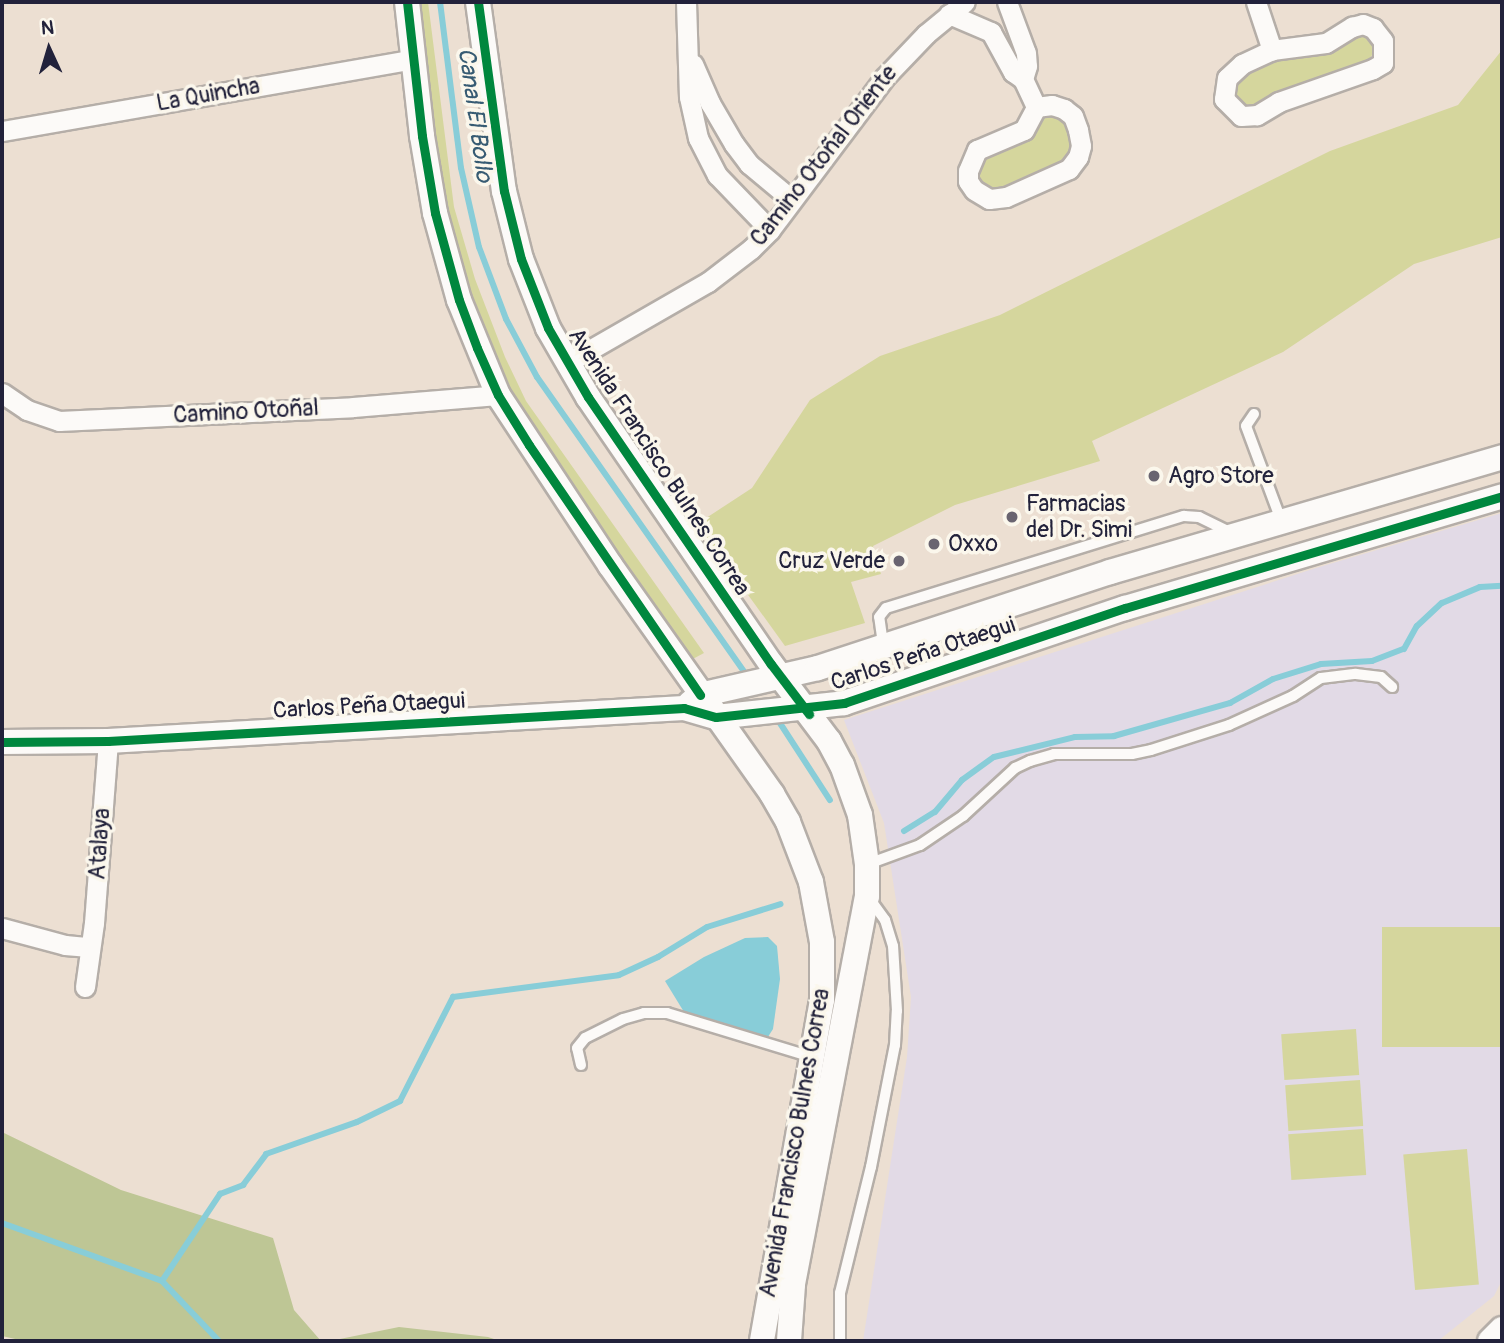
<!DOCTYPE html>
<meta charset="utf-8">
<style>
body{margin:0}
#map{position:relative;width:1504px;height:1343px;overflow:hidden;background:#ecdfd2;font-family:Pangolin,sans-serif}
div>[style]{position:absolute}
.built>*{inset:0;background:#e2dae6}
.green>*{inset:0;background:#d5d69d;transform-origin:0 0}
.forest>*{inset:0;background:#bec695}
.water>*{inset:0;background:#88cdd8}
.stream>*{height:6px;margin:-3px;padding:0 3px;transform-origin:3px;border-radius:3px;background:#88cdd8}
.roads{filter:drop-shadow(2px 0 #b5aea8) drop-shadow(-2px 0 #b5aea8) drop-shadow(0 2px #b5aea8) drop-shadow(0 -2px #b5aea8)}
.service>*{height:10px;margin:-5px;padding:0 5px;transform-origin:5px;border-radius:5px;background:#fcfaf8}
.minor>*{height:19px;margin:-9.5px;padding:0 9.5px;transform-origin:9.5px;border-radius:9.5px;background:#fcfaf8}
.tertiary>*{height:24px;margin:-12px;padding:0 12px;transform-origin:12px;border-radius:12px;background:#fcfaf8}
.cycleway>*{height:9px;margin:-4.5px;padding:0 4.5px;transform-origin:4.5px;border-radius:4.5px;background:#00873e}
.dots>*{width:19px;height:19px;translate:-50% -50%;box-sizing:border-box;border:4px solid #fbf7ec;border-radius:50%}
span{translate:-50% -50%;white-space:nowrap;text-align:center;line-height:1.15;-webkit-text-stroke:7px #fbf7ec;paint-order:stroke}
.street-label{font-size:23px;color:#22223b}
.poi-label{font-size:23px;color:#22223b}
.left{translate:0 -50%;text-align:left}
.right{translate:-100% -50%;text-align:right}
.water-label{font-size:24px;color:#375b73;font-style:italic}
.frame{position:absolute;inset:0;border:4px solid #22223b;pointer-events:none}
.north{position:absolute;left:14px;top:14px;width:70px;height:70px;-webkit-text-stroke:5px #fbf7ec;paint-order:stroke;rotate:356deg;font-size:19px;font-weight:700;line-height:28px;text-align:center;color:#22223b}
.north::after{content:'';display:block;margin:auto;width:24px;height:32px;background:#22223b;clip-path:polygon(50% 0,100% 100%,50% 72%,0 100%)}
</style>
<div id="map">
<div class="built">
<div style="clip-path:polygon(1502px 513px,1502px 1280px,1494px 1296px,1438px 1341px,863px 1341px,907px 1057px,911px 997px,884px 823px,844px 720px,1316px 568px)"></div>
</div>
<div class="green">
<div style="clip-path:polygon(412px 2px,428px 2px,454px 207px,475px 279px,505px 357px,526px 401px,704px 653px,689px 661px,532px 443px,447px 250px)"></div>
<div style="clip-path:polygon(1365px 33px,1373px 42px,1373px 54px,1365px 64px,1349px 67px,1271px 95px,1256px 107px,1242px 110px,1231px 99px,1230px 86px,1240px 74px,1264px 60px,1302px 57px,1330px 47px,1344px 37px)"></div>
<div style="clip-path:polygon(1502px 50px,1502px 237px,1414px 264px,1283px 352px,1092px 441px,1100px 461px,955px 505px,873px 546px,881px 574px,851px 582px,865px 623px,785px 646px,697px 524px,752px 488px,810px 400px,880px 356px,1000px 315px,1330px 151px,1458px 105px)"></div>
<div style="clip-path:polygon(1039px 113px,1062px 115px,1075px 146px,1069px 162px,1004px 192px,976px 187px,973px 172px,982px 157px)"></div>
<div style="left:1502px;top:927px;width:120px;height:120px;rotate:90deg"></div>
<div style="left:1356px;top:1029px;width:46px;height:75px;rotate:86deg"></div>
<div style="left:1360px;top:1080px;width:46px;height:75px;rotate:86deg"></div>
<div style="left:1363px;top:1129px;width:46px;height:75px;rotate:86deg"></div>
<div style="left:1467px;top:1149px;width:136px;height:64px;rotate:85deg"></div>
</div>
<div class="forest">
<div style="clip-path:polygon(2px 1132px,121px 1190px,273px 1238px,294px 1310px,321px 1341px,24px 1341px,2px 1336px)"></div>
<div style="clip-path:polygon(399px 1327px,488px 1337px,500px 1341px,330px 1341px)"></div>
</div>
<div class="water">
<div style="clip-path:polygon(768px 937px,777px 946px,780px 979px,773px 1029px,766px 1040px,684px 1012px,665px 981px,704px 957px,745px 938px)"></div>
</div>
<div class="stream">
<div style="left:440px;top:2px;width:167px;rotate:82.8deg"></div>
<div style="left:461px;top:168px;width:81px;rotate:77.2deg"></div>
<div style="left:479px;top:247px;width:77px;rotate:69.4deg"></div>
<div style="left:506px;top:319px;width:66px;rotate:61.9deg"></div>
<div style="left:537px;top:377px;width:367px;rotate:54.9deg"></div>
<div style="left:776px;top:717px;width:99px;rotate:57deg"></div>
<div style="left:904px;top:831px;width:36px;rotate:-32deg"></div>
<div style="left:935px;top:812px;width:42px;rotate:-49.8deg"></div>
<div style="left:962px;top:780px;width:39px;rotate:-36deg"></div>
<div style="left:994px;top:757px;width:83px;rotate:-13.9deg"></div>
<div style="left:1075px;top:737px;width:39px;rotate:-1deg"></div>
<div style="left:1114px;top:736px;width:121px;rotate:-15.9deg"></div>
<div style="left:1230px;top:703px;width:49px;rotate:-29.2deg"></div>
<div style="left:1273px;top:679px;width:50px;rotate:-17.4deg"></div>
<div style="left:1321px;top:664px;width:51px;rotate:-3.4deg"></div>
<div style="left:1372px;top:661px;width:34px;rotate:-21deg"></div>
<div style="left:1404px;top:649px;width:26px;rotate:-61deg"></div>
<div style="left:1417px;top:626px;width:34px;rotate:-43deg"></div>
<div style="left:1442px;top:603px;width:41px;rotate:-22.8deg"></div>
<div style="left:1480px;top:587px;width:22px;rotate:-3deg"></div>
<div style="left:2px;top:1223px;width:170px;rotate:19.9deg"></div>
<div style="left:162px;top:1281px;width:83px;rotate:46.5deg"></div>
<div style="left:162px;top:1281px;width:105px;rotate:-56.3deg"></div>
<div style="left:220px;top:1194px;width:25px;rotate:-21deg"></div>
<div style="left:243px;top:1185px;width:39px;rotate:-53deg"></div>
<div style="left:266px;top:1154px;width:96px;rotate:-19.4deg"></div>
<div style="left:357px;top:1122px;width:48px;rotate:-26deg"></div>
<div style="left:400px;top:1101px;width:117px;rotate:-63deg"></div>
<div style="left:453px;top:997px;width:167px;rotate:-7.5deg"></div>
<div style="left:619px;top:975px;width:43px;rotate:-24.8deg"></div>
<div style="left:658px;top:957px;width:57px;rotate:-31.5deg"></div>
<div style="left:707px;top:927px;width:77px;rotate:-17.3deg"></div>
</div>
<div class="roads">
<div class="service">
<div style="left:1254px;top:414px;width:14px;rotate:124deg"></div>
<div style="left:1246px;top:426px;width:100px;rotate:69.6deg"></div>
<div style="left:883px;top:644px;width:27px;rotate:-98deg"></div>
<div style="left:879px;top:617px;width:11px;rotate:-52deg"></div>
<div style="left:886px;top:608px;width:312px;rotate:-17.2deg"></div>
<div style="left:1184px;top:516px;width:15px;rotate:4deg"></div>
<div style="left:1199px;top:517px;width:37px;rotate:26deg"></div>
<div style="left:868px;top:864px;width:55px;rotate:-20.1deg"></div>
<div style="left:920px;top:845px;width:52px;rotate:-34deg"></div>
<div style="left:963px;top:816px;width:71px;rotate:-42.7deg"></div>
<div style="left:1015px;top:768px;width:17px;rotate:-25deg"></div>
<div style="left:1030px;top:761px;width:25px;rotate:-16deg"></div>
<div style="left:1054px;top:754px;width:78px"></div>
<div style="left:1132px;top:754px;width:19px;rotate:-12deg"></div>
<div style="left:1151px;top:750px;width:82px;rotate:-17.8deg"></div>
<div style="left:1229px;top:725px;width:70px;rotate:-24.4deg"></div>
<div style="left:1293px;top:696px;width:33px;rotate:-33deg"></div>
<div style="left:1321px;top:678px;width:35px;rotate:-7deg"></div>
<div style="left:1356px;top:674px;width:25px;rotate:7deg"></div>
<div style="left:1381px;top:677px;width:15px;rotate:42deg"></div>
<div style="left:581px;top:1065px;width:17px;rotate:-103deg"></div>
<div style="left:577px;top:1048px;width:13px;rotate:-51deg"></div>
<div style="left:585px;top:1038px;width:42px;rotate:-26.6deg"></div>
<div style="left:623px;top:1019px;width:22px;rotate:-16deg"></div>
<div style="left:644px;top:1013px;width:23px"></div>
<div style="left:667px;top:1013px;width:152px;rotate:16.9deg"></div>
<div style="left:840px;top:1341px;width:48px;rotate:-90deg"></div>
<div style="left:840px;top:1293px;width:130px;rotate:-76.2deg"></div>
<div style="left:871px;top:1167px;width:124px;rotate:-78.9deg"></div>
<div style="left:895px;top:1045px;width:34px;rotate:-87deg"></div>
<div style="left:897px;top:1011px;width:65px;rotate:-93.5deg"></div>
<div style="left:893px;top:946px;width:27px;rotate:-107deg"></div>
<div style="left:885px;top:920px;width:26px;rotate:-126deg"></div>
</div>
<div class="minor">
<div style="left:686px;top:2px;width:95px;rotate:88.2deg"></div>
<div style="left:689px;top:97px;width:42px;rotate:77.6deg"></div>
<div style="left:698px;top:138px;width:42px;rotate:62.8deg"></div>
<div style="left:717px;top:175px;width:76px;rotate:46.1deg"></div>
<div style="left:1007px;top:2px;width:54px;rotate:69.6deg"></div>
<div style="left:1026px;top:53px;width:13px;rotate:86deg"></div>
<div style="left:1027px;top:66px;width:14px;rotate:107deg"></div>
<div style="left:1256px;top:2px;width:51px;rotate:71.6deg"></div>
<div style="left:949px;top:14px;width:46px;rotate:23.2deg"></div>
<div style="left:991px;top:32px;width:46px;rotate:61.2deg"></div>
<div style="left:1013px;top:72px;width:12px;rotate:35deg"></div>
<div style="left:1023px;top:79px;width:31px;rotate:65deg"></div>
<div style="left:1363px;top:24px;width:11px;rotate:22deg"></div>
<div style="left:1373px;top:28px;width:16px;rotate:52deg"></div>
<div style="left:1383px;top:41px;width:22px;rotate:90deg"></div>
<div style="left:1383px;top:63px;width:12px;rotate:149deg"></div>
<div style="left:1373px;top:69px;width:100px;rotate:160.7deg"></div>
<div style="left:1279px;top:102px;width:26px;rotate:149deg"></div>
<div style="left:1257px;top:115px;width:16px;rotate:176deg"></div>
<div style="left:1241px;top:116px;width:24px;rotate:-135deg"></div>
<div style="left:1224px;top:99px;width:21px;rotate:-82deg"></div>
<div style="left:1227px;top:78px;width:21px;rotate:-43deg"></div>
<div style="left:1242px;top:64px;width:33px;rotate:-25deg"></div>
<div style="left:1272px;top:50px;width:54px;rotate:-7.4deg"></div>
<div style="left:1326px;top:43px;width:31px;rotate:-32deg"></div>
<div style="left:1352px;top:27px;width:11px;rotate:-15deg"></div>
<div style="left:693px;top:64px;width:43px;rotate:66.4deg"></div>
<div style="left:710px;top:103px;width:48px;rotate:59.7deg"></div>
<div style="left:734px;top:144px;width:25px;rotate:53deg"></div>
<div style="left:749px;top:164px;width:55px;rotate:39.8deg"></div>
<div style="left:1052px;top:105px;width:13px;rotate:18deg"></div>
<div style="left:1064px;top:109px;width:11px;rotate:38deg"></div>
<div style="left:1073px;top:116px;width:15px;rotate:70deg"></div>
<div style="left:1078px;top:130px;width:16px;rotate:79deg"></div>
<div style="left:1081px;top:146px;width:11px;rotate:105deg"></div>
<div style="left:1078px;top:157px;width:15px;rotate:127deg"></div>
<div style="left:1069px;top:169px;width:69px;rotate:156deg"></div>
<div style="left:1006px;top:197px;width:17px;rotate:173deg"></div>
<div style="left:989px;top:199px;width:17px;rotate:-149deg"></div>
<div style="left:974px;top:190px;width:11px;rotate:-124deg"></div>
<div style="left:968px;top:181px;width:10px;rotate:-90deg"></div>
<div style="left:968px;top:171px;width:23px;rotate:-67deg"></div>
<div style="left:977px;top:150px;width:51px;rotate:-23.1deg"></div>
<div style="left:1024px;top:130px;width:26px;rotate:-62deg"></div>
<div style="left:1036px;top:107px;width:16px;rotate:-7deg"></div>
<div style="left:2px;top:131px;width:418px;rotate:-9.9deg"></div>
<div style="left:567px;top:363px;width:163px;rotate:-29.9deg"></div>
<div style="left:708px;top:282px;width:54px;rotate:-37.5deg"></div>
<div style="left:751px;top:249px;width:27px;rotate:-45deg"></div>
<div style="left:770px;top:230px;width:190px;rotate:-53.1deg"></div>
<div style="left:884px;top:78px;width:61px;rotate:-46.3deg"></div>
<div style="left:926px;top:34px;width:50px;rotate:-39.4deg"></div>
<div style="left:2px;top:393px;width:30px;rotate:34deg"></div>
<div style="left:27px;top:410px;width:34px;rotate:19deg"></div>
<div style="left:59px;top:421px;width:294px;rotate:-2.7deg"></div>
<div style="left:353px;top:407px;width:145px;rotate:-4.7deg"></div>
<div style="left:2px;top:928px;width:65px;rotate:15.1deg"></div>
<div style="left:65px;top:945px;width:24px;rotate:5deg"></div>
<div style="left:85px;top:987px;width:65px;rotate:-82deg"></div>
<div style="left:94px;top:923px;width:183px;rotate:-85.6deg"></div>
</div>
<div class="tertiary">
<div style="left:407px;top:2px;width:135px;rotate:83.6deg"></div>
<div style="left:422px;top:136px;width:78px;rotate:80.4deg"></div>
<div style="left:435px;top:213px;width:90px;rotate:74.6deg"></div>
<div style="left:459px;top:300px;width:103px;rotate:67.7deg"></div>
<div style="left:498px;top:395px;width:204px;rotate:56.6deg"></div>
<div style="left:610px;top:565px;width:281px;rotate:54.7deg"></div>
<div style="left:772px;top:794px;width:32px;rotate:60deg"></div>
<div style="left:788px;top:822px;width:64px;rotate:69deg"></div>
<div style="left:811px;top:882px;width:61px;rotate:79.6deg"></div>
<div style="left:822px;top:942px;width:58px;rotate:90deg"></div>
<div style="left:822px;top:1000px;width:346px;rotate:100deg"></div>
<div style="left:478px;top:2px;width:191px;rotate:82.2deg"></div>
<div style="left:504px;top:191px;width:70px;rotate:76deg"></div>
<div style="left:521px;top:259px;width:74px;rotate:68.6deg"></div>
<div style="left:548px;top:328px;width:80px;rotate:59.9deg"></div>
<div style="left:588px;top:397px;width:324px;rotate:55.6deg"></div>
<div style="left:771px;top:664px;width:96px;rotate:53deg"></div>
<div style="left:829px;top:741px;width:27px;rotate:62deg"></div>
<div style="left:842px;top:765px;width:53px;rotate:70.2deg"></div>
<div style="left:860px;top:815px;width:49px;rotate:81.9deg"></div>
<div style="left:867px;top:864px;width:32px;rotate:90deg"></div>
<div style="left:867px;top:896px;width:396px;rotate:100.8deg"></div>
<div style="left:793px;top:1285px;width:56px;rotate:94.1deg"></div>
<div style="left:690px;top:703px;width:13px;rotate:-39deg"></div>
<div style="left:700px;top:695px;width:121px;rotate:-12.9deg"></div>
<div style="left:818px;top:668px;width:307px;rotate:-18.2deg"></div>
<div style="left:1110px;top:572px;width:409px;rotate:-16.3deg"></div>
<div style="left:2px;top:742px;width:106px;rotate:-0.5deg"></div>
<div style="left:108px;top:741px;width:577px;rotate:-3.28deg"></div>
<div style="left:684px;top:708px;width:33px;rotate:16deg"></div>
<div style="left:716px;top:717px;width:129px;rotate:-6.2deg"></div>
<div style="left:844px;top:703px;width:297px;rotate:-18.7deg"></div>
<div style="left:1125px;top:608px;width:393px;rotate:-16.5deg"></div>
<div style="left:1490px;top:1341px;width:17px;rotate:-45deg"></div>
</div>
</div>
<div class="cycleway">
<div style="left:407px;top:2px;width:135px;rotate:83.6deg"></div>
<div style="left:422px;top:136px;width:78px;rotate:80.4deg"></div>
<div style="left:435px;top:213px;width:90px;rotate:74.6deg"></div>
<div style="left:459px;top:300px;width:51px;rotate:69.4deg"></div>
<div style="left:477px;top:348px;width:51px;rotate:65.9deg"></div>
<div style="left:498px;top:395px;width:59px;rotate:58.2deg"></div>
<div style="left:529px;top:445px;width:303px;rotate:55.6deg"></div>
<div style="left:478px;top:2px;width:191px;rotate:82.2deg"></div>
<div style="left:504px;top:191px;width:70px;rotate:76deg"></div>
<div style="left:521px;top:259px;width:74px;rotate:68.6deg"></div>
<div style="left:548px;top:328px;width:80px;rotate:59.9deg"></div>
<div style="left:588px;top:397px;width:324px;rotate:55.6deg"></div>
<div style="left:771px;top:664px;width:63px;rotate:52.8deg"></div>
<div style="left:2px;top:742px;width:106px;rotate:-0.5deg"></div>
<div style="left:108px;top:741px;width:577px;rotate:-3.28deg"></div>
<div style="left:684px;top:708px;width:33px;rotate:16deg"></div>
<div style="left:716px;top:717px;width:129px;rotate:-6.2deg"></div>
<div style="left:844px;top:703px;width:297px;rotate:-18.7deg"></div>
<div style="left:1125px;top:608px;width:393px;rotate:-16.5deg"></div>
</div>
<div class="dots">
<div style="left:1154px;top:476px;background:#696470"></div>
<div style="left:1012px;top:517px;background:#696470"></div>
<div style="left:934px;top:544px;background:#696470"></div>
<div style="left:899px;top:561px;background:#696470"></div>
</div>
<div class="street-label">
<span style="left:208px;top:95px;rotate:-10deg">La Quincha</span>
<span style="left:824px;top:156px;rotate:-52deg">Camino Otoñal Oriente</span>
<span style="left:246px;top:412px;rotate:-3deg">Camino Otoñal</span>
<span style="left:659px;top:462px;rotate:57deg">Avenida Francisco Bulnes Correa</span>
<span style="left:923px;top:654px;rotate:-18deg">Carlos Peña Otaegui</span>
<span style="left:369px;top:706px;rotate:-3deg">Carlos Peña Otaegui</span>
<span style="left:100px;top:844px;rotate:-86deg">Atalaya</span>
<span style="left:795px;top:1143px;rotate:-80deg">Avenida Francisco Bulnes Correa</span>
</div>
<div class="poi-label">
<span class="left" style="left:1168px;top:476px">Agro Store</span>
<span class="left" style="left:1026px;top:517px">Farmacias<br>del Dr. Simi</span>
<span class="left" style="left:948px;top:544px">Oxxo</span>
<span class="right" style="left:885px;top:561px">Cruz Verde</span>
</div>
<div class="water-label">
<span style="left:475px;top:115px;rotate:82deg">Canal El Bollo</span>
</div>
<div class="frame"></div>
<div class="north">N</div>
</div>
